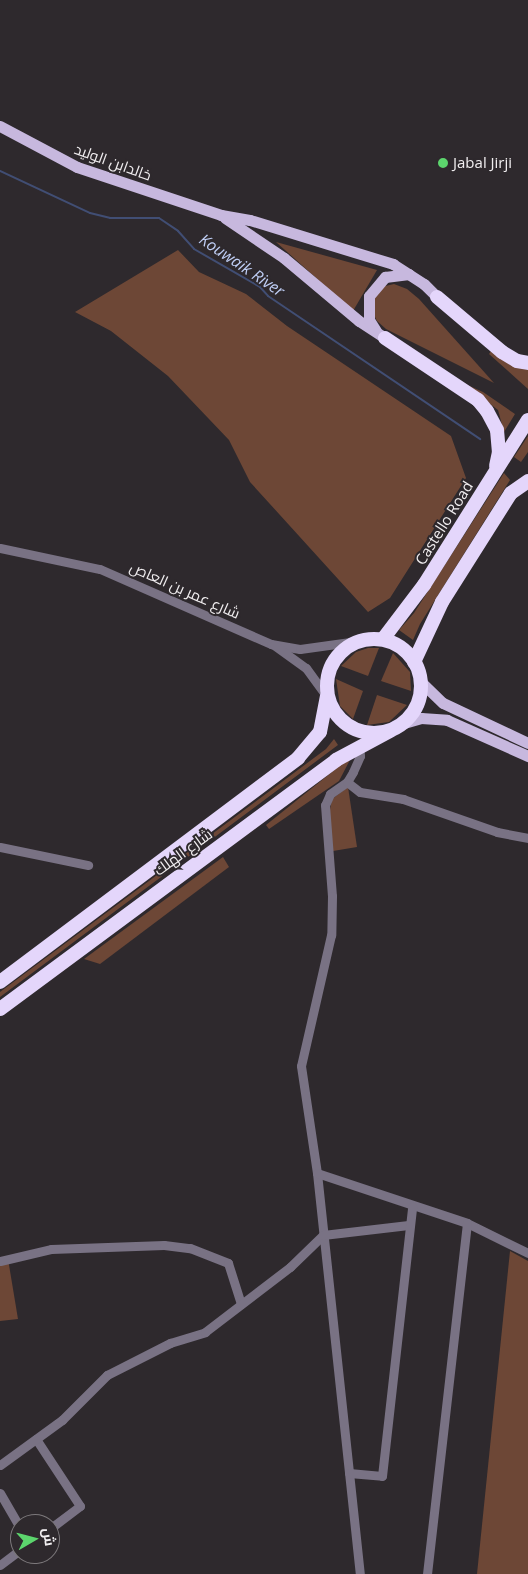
<!DOCTYPE html>
<meta charset="utf-8">
<style>
body{margin:0}
#map{position:relative;width:528px;height:1574px;overflow:hidden;background:#2e292d;font-family:"Open Sans",Cairo,sans-serif}
div>[style]{position:absolute}
.green>*{inset:0;background:#6d4736}
.stream>*{height:2px;margin:-1px;padding:0 1px;transform-origin:1px;border-radius:1px;background:#414e74}
.minor>*{height:9px;margin:-4.5px;padding:0 4.5px;transform-origin:4.5px;border-radius:4.5px;background:#797284}
.major>*{height:11px;margin:-5.5px;padding:0 5.5px;transform-origin:5.5px;border-radius:5.5px;background:#c7b8de}
.highway>*{height:14px;margin:-7px;padding:0 7px;transform-origin:7px;border-radius:7px;background:#e4d6fb}
.highway>.ring{margin:-7px;padding:0;box-sizing:content-box;background:none;border:14px solid #e4d6fb;border-radius:50%}
.dots>*{width:14px;height:14px;translate:-50% -50%;box-sizing:border-box;border:2px solid #2e292d;border-radius:50%}
span{translate:-50% -50%;white-space:nowrap;text-align:center;line-height:1.15;-webkit-text-stroke:4px #2e292d;paint-order:stroke}
.street-label{font-size:15px;color:#f1eef0}
.poi-label{font-size:15px;color:#f1eef0}
.left{translate:0 -50%;text-align:left}
.water-label{font-size:16px;color:#bfcef5;font-style:italic}
.north{position:absolute;left:10px;top:1514px;width:50px;height:50px;box-sizing:border-box;background:#2e292d;border:1px solid #7c787b;border-radius:50%;rotate:82deg;font-size:14px;font-weight:700;line-height:20px;text-align:center;color:#f1eef0}
.north::after{content:'';display:block;margin:auto;width:18px;height:22px;background:#5cd56d;clip-path:polygon(50% 0,100% 100%,50% 72%,0 100%)}
</style>
<div id="map">
<div class="green">
<div style="clip-path:polygon(276px 242px,377px 270px,353px 311px)"></div>
<div style="clip-path:polygon(178px 250px,199px 272px,246px 294px,287px 326px,451px 436px,466px 478px,390px 598px,368px 612px,250px 482px,229px 440px,168px 376px,111px 331px,75px 312px)"></div>
<div style="clip-path:polygon(394px 284px,407px 289px,419px 299px,494px 383px,386px 329px,377px 321px,371px 309px,374px 295px,381px 287px)"></div>
<div style="clip-path:polygon(491px 351px,528px 369px,528px 389px,489px 354px)"></div>
<div style="clip-path:polygon(463px 383px,483px 392px,515px 414px,504px 432px,498px 410px)"></div>
<div style="clip-path:polygon(528px 436px,528px 452px,521px 462px,514px 457px)"></div>
<div style="clip-path:polygon(504px 473px,510px 480px,420px 624px,413px 640px,399px 630px,414px 613px)"></div>
<div style="clip-path:polygon(368px 648px,379px 648px,368px 676px,341px 666px,356px 652px)"></div>
<div style="clip-path:polygon(393px 653px,410px 672px,411px 691px,381px 681px)"></div>
<div style="clip-path:polygon(336px 679px,363px 691px,353px 719px,340px 706px)"></div>
<div style="clip-path:polygon(377px 695px,407px 705px,389px 722px,367px 725px)"></div>
<div style="clip-path:polygon(334px 739px,338px 745px,0 997px,0 992px,326px 749px)"></div>
<div style="clip-path:polygon(352px 756px,339px 781px,269px 829px,266px 825px)"></div>
<div style="clip-path:polygon(348px 787px,357px 847px,333px 851px,329px 815px,332px 799px)"></div>
<div style="clip-path:polygon(223px 857px,229px 867px,100px 964px,84px 959px)"></div>
<div style="clip-path:polygon(510px 1251px,528px 1261px,528px 1574px,477px 1574px)"></div>
<div style="clip-path:polygon(0 1259px,8px 1259px,18px 1319px,0 1321px)"></div>
</div>
<div class="stream">
<div style="left:0;top:171px;width:99px;rotate:25deg"></div>
<div style="left:90px;top:213px;width:21px;rotate:14deg"></div>
<div style="left:110px;top:218px;width:49px"></div>
<div style="left:159px;top:218px;width:23px;rotate:34deg"></div>
<div style="left:178px;top:231px;width:24px;rotate:48deg"></div>
<div style="left:194px;top:249px;width:76px;rotate:29.9deg"></div>
<div style="left:260px;top:287px;width:12px;rotate:48deg"></div>
<div style="left:268px;top:296px;width:256px;rotate:34deg"></div>
</div>
<div class="minor">
<div style="left:0;top:548px;width:102px;rotate:11.9deg"></div>
<div style="left:100px;top:569px;width:187px;rotate:23.7deg"></div>
<div style="left:271px;top:644px;width:29px;rotate:10deg"></div>
<div style="left:300px;top:649px;width:58px;rotate:-8deg"></div>
<div style="left:274px;top:645px;width:39px;rotate:36deg"></div>
<div style="left:306px;top:668px;width:36px;rotate:54deg"></div>
<div style="left:359px;top:746px;width:10px;rotate:84deg"></div>
<div style="left:360px;top:756px;width:17px;rotate:114deg"></div>
<div style="left:353px;top:772px;width:12px;rotate:121deg"></div>
<div style="left:347px;top:782px;width:21px;rotate:145deg"></div>
<div style="left:330px;top:794px;width:12px;rotate:114deg"></div>
<div style="left:325px;top:805px;width:91px;rotate:85.6deg"></div>
<div style="left:332px;top:896px;width:39px;rotate:91deg"></div>
<div style="left:331px;top:935px;width:134px;rotate:102.9deg"></div>
<div style="left:301px;top:1066px;width:108px;rotate:81.5deg"></div>
<div style="left:317px;top:1173px;width:403px;rotate:83.9deg"></div>
<div style="left:347px;top:782px;width:16px;rotate:38deg"></div>
<div style="left:360px;top:792px;width:44px;rotate:9.2deg"></div>
<div style="left:403px;top:799px;width:100px;rotate:19.3deg"></div>
<div style="left:497px;top:832px;width:32px;rotate:11deg"></div>
<div style="left:0;top:847px;width:90px;rotate:11.6deg"></div>
<div style="left:317px;top:1173px;width:158px;rotate:18.4deg"></div>
<div style="left:467px;top:1223px;width:68px;rotate:26.2deg"></div>
<div style="left:0;top:1261px;width:52px;rotate:-13.2deg"></div>
<div style="left:51px;top:1249px;width:113px;rotate:-2deg"></div>
<div style="left:164px;top:1245px;width:26px;rotate:7deg"></div>
<div style="left:190px;top:1248px;width:41px;rotate:21.5deg"></div>
<div style="left:228px;top:1263px;width:43px;rotate:72.4deg"></div>
<div style="left:36px;top:1439px;width:80px;rotate:56.7deg"></div>
<div style="left:80px;top:1506px;width:38px;rotate:143deg"></div>
<div style="left:0;top:1465px;width:77px;rotate:-36deg"></div>
<div style="left:62px;top:1420px;width:64px;rotate:-45deg"></div>
<div style="left:107px;top:1375px;width:71px;rotate:-26.9deg"></div>
<div style="left:170px;top:1343px;width:37px;rotate:-17deg"></div>
<div style="left:205px;top:1332px;width:107px;rotate:-37.4deg"></div>
<div style="left:290px;top:1267px;width:46px;rotate:-44.1deg"></div>
<div style="left:323px;top:1235px;width:86px;rotate:-6.7deg"></div>
<div style="left:349px;top:1473px;width:33px;rotate:5deg"></div>
<div style="left:382px;top:1476px;width:271px;rotate:-83.6deg"></div>
<div style="left:0;top:1493px;width:39px;rotate:60deg"></div>
<div style="left:0;top:1565px;width:25px;rotate:-37deg"></div>
<div style="left:427px;top:1574px;width:353px;rotate:-83.5deg"></div>
</div>
<div class="major">
<div style="left:0;top:126px;width:87px;rotate:28deg"></div>
<div style="left:77px;top:167px;width:152px;rotate:18.4deg"></div>
<div style="left:221px;top:215px;width:29px;rotate:10deg"></div>
<div style="left:250px;top:220px;width:150px;rotate:17.1deg"></div>
<div style="left:393px;top:264px;width:37px;rotate:33deg"></div>
<div style="left:424px;top:284px;width:18px;rotate:45deg"></div>
<div style="left:225px;top:218px;width:71px;rotate:34.1deg"></div>
<div style="left:284px;top:258px;width:98px;rotate:40deg"></div>
<div style="left:359px;top:321px;width:31px;rotate:33deg"></div>
<div style="left:376px;top:331px;width:13px;rotate:-122deg"></div>
<div style="left:369px;top:320px;width:24px;rotate:-90deg"></div>
<div style="left:369px;top:296px;width:25px;rotate:-50deg"></div>
<div style="left:385px;top:277px;width:24px;rotate:-7deg"></div>
<div style="left:421px;top:682px;width:30px;rotate:44deg"></div>
<div style="left:443px;top:703px;width:94px;rotate:25.2deg"></div>
<div style="left:404px;top:723px;width:18px;rotate:-16deg"></div>
<div style="left:421px;top:718px;width:26px;rotate:4deg"></div>
<div style="left:447px;top:720px;width:89px;rotate:24deg"></div>
</div>
<div class="highway">
<div style="left:437px;top:297px;width:85px;rotate:40.2deg"></div>
<div style="left:502px;top:352px;width:17px;rotate:31deg"></div>
<div style="left:517px;top:361px;width:11px;rotate:10deg"></div>
<div style="left:385px;top:338px;width:112px;rotate:33.7deg"></div>
<div style="left:478px;top:400px;width:14px;rotate:51deg"></div>
<div style="left:487px;top:411px;width:21px;rotate:62deg"></div>
<div style="left:497px;top:430px;width:22px;rotate:85deg"></div>
<div style="left:499px;top:452px;width:14px;rotate:102deg"></div>
<div class="ring" style="left:327px;top:639px;width:80px;height:80px"></div>
<div style="left:383px;top:639px;width:68px;rotate:-52.8deg"></div>
<div style="left:424px;top:585px;width:195px;rotate:-57.8deg"></div>
<div style="left:414px;top:662px;width:66px;rotate:-65deg"></div>
<div style="left:442px;top:602px;width:129px;rotate:-57.7deg"></div>
<div style="left:511px;top:493px;width:21px;rotate:-35deg"></div>
<div style="left:0;top:982px;width:373px;rotate:-36.9deg"></div>
<div style="left:298px;top:758px;width:34px;rotate:-50deg"></div>
<div style="left:320px;top:732px;width:36px;rotate:-79deg"></div>
<div style="left:0;top:1009px;width:418px;rotate:-36.5deg"></div>
<div style="left:336px;top:760px;width:61px;rotate:-28.2deg"></div>
</div>
<div class="dots">
<div style="left:443px;top:163px;background:#5cd56d"></div>
</div>
<div class="street-label">
<span style="left:113px;top:162px;rotate:20deg">خالدابن الوليد</span>
<span style="left:444px;top:523px;rotate:-58deg">Castello Road</span>
<span style="left:185px;top:590px;rotate:24deg">شارع عمر بن العاص</span>
<span style="left:183px;top:852px;rotate:-36deg">شارع الهلك</span>
</div>
<div class="poi-label">
<span class="left" style="left:453px;top:163px">Jabal Jirji</span>
</div>
<div class="water-label">
<span style="left:242px;top:265px;rotate:34deg">Kouwaik River</span>
</div>
<div class="north">ش</div>
</div>
